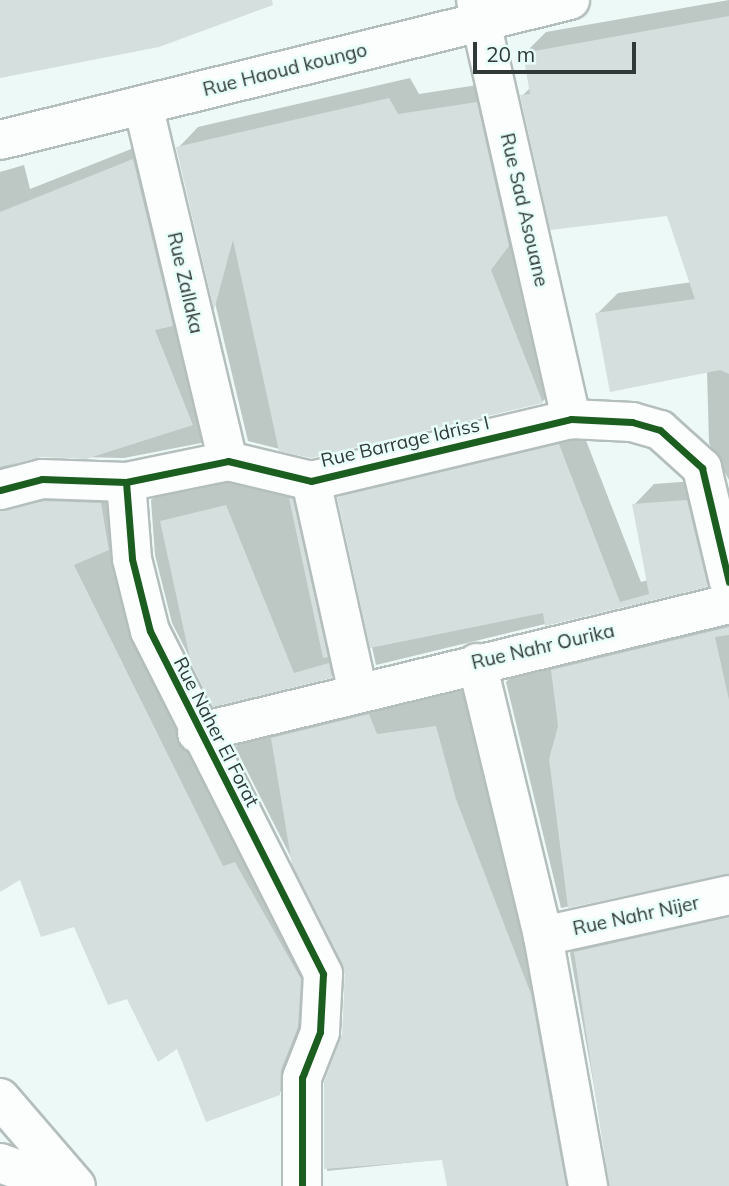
<!DOCTYPE html>
<style>
body{margin:0}
#map{position:relative;width:729px;height:1186px;overflow:hidden;background:#edf9f6;font-family:Mulish,sans-serif}
div>[style]{position:absolute}
.shadow>*{inset:0;background:#0003}
.building>*{inset:0;background:#d5dfdd}
.roads{filter:drop-shadow(2px 0 #b4bebc) drop-shadow(-2px 0 #b4bebc) drop-shadow(0 2px #b4bebc) drop-shadow(0 -2px #b4bebc)}
.minor>*{height:38px;margin:-19px;padding:0 19px;transform-origin:19px;border-radius:19px;background:#fcfefe}
.cycleway>*{height:7px;margin:-3.5px;padding:0 3.5px;transform-origin:3.5px;border-radius:3.5px;background:#1b5e20}
span{translate:-50% -50%;white-space:nowrap;text-align:center;line-height:1.15;-webkit-text-stroke:5px #e8fef9;paint-order:stroke}
.street-label{font-size:19px;color:#303937}
.scale{position:absolute;left:473px;top:42px;width:163px;height:32px;box-sizing:border-box;border:4px solid #303937;border-top:0;padding-left:9px;font-size:21px;line-height:24px;white-space:nowrap;color:#303937;-webkit-text-stroke:5px #e8fef9;paint-order:stroke}
</style>
<div id="map">
<div class="shadow">
<div style="clip-path:polygon(729px 0,729px 480px,709px 443px,707px 371px,597px 314px,618px 293px,692px 282px,668px 214px,522px 96px,531px 87px,525px 53px,546px 32px)"></div>
<div style="clip-path:polygon(410px 78px,419px 94px,497px 82px,529px 224px,511px 248px,563px 381px,542px 402px,311px 457px,248px 441px,178px 148px,198px 127px)"></div>
<div style="clip-path:polygon(154px 140px,221px 422px,201px 443px,124px 458px,36px 456px,0 469px,0 172px,24px 165px,30px 189px)"></div>
<div style="clip-path:polygon(580px 425px,641px 582px,648px 580px,634px 505px,654px 484px,708px 480px,728px 564px,707px 585px,376px 665px,339px 498px,360px 477px)"></div>
<div style="clip-path:polygon(247px 466px,311px 481px,350px 658px,331px 676px,214px 705px,172px 623px,155px 555px,151px 500px,170px 482px)"></div>
<div style="clip-path:polygon(0 475px,126px 483px,151px 620px,321px 957px,300px 1072px,279px 1093px,178px 1046px,128px 996px,75px 924px,21px 877px,0 890px)"></div>
<div style="clip-path:polygon(729px 612px,729px 873px,561px 908px,506px 682px,527px 661px)"></div>
<div style="clip-path:polygon(482px 672px,592px 1186px,449px 1186px,444px 1159px,327px 1171px,326px 1082px,344px 1034px,345px 964px,235px 747px,256px 727px)"></div>
<div style="clip-path:polygon(729px 902px,729px 1186px,612px 1186px,570px 953px,591px 933px)"></div>
</div>
<div class="building">
<div style="clip-path:polygon(0 0,272px 0,273px 5px,159px 47px,0 78px)"></div>
<div style="clip-path:polygon(729px 16px,729px 374px,720px 370px,610px 392px,595px 313px,695px 299px,667px 216px,550px 230px,520px 95px,530px 94px,523px 53px)"></div>
<div style="clip-path:polygon(389px 98px,398px 114px,477px 102px,509px 246px,491px 270px,543px 403px,311px 458px,279px 451px,233px 240px,214px 310px,176px 147px)"></div>
<div style="clip-path:polygon(133px 159px,173px 326px,155px 330px,193px 425px,86px 459px,42px 457px,0 467px,0 212px)"></div>
<div style="clip-path:polygon(559px 444px,620px 602px,649px 594px,632px 504px,687px 500px,708px 587px,545px 626px,543px 613px,370px 648px,337px 497px)"></div>
<div style="clip-path:polygon(289px 498px,293px 499px,328px 657px,323px 658px)"></div>
<div style="clip-path:polygon(44px 501px,101px 503px,109px 550px,74px 565px,223px 866px,235px 862px,301px 979px,298px 1027px,281px 1070px,280px 1095px,206px 1122px,177px 1049px,158px 1062px,127px 999px,108px 1005px,74px 927px,41px 937px,20px 880px,0 892px,0 511px)"></div>
<div style="clip-path:polygon(226px 505px,294px 673px,329px 663px,332px 678px,213px 707px,191px 663px,160px 521px)"></div>
<div style="clip-path:polygon(729px 627px,729px 635px,715px 637px,729px 700px,729px 874px,568px 908px,549px 759px,558px 726px,551px 670px)"></div>
<div style="clip-path:polygon(369px 714px,377px 734px,436px 726px,456px 799px,531px 994px,566px 1186px,447px 1186px,442px 1160px,324px 1169px,324px 1082px,342px 1034px,345px 974px,292px 865px,271px 738px)"></div>
<div style="clip-path:polygon(729px 917px,729px 1186px,609px 1186px,574px 952px)"></div>
</div>
<div class="roads">
<div class="minor">
<div style="left:476px;top:0;width:430px;rotate:77.2deg"></div>
<div style="left:143px;top:105px;width:366px;rotate:76.6deg"></div>
<div style="left:0;top:140px;width:587px;rotate:-13.8deg"></div>
<div style="left:311px;top:481px;width:217px;rotate:77.5deg"></div>
<div style="left:126px;top:482px;width:77px;rotate:85.5deg"></div>
<div style="left:132px;top:559px;width:74px;rotate:76deg"></div>
<div style="left:150px;top:631px;width:384px;rotate:63.2deg"></div>
<div style="left:323px;top:974px;width:58px;rotate:93deg"></div>
<div style="left:320px;top:1032px;width:49px;rotate:111.4deg"></div>
<div style="left:302px;top:1078px;width:108px;rotate:90deg"></div>
<div style="left:0;top:490px;width:43px;rotate:-14.7deg"></div>
<div style="left:42px;top:479px;width:84px;rotate:2deg"></div>
<div style="left:126px;top:482px;width:104px;rotate:-11.6deg"></div>
<div style="left:228px;top:461px;width:85px;rotate:13.5deg"></div>
<div style="left:311px;top:481px;width:267px;rotate:-13.4deg"></div>
<div style="left:571px;top:419px;width:61px;rotate:2.8deg"></div>
<div style="left:632px;top:422px;width:29px;rotate:16deg"></div>
<div style="left:660px;top:430px;width:57px;rotate:42.1deg"></div>
<div style="left:702px;top:468px;width:117px;rotate:76.7deg"></div>
<div style="left:477px;top:663px;width:281px;rotate:76.4deg"></div>
<div style="left:543px;top:936px;width:254px;rotate:79.8deg"></div>
<div style="left:197px;top:733px;width:547px;rotate:-13.63deg"></div>
<div style="left:543px;top:936px;width:190px;rotate:-12.4deg"></div>
<div style="left:0;top:1098px;width:116px;rotate:49.2deg"></div>
<div style="left:0;top:1163px;width:68px;rotate:19.8deg"></div>
</div>
</div>
<div class="cycleway">
<div style="left:126px;top:482px;width:77px;rotate:85.5deg"></div>
<div style="left:132px;top:559px;width:74px;rotate:76deg"></div>
<div style="left:150px;top:631px;width:384px;rotate:63.2deg"></div>
<div style="left:323px;top:974px;width:58px;rotate:93deg"></div>
<div style="left:320px;top:1032px;width:49px;rotate:111.4deg"></div>
<div style="left:302px;top:1078px;width:108px;rotate:90deg"></div>
<div style="left:0;top:490px;width:43px;rotate:-14.7deg"></div>
<div style="left:42px;top:479px;width:84px;rotate:2deg"></div>
<div style="left:126px;top:482px;width:104px;rotate:-11.6deg"></div>
<div style="left:228px;top:461px;width:85px;rotate:13.5deg"></div>
<div style="left:311px;top:481px;width:267px;rotate:-13.4deg"></div>
<div style="left:571px;top:419px;width:61px;rotate:2.8deg"></div>
<div style="left:632px;top:422px;width:29px;rotate:16deg"></div>
<div style="left:660px;top:430px;width:57px;rotate:42.1deg"></div>
<div style="left:702px;top:468px;width:117px;rotate:76.7deg"></div>
</div>
<div class="street-label">
<span style="left:285px;top:70px;rotate:-14deg">Rue Haoud koungo</span>
<span style="left:524px;top:210px;rotate:77deg">Rue Sad Asouane</span>
<span style="left:185px;top:283px;rotate:77deg">Rue Zallaka</span>
<span style="left:405px;top:442px;rotate:-13deg">Rue Barrage Idriss I</span>
<span style="left:543px;top:647px;rotate:-13deg">Rue Nahr Ourika</span>
<span style="left:216px;top:732px;rotate:63deg">Rue Naher El Forat</span>
<span style="left:636px;top:916px;rotate:-12deg">Rue Nahr Nijer</span>
</div>
<div class="scale">20 m</div>
</div>
